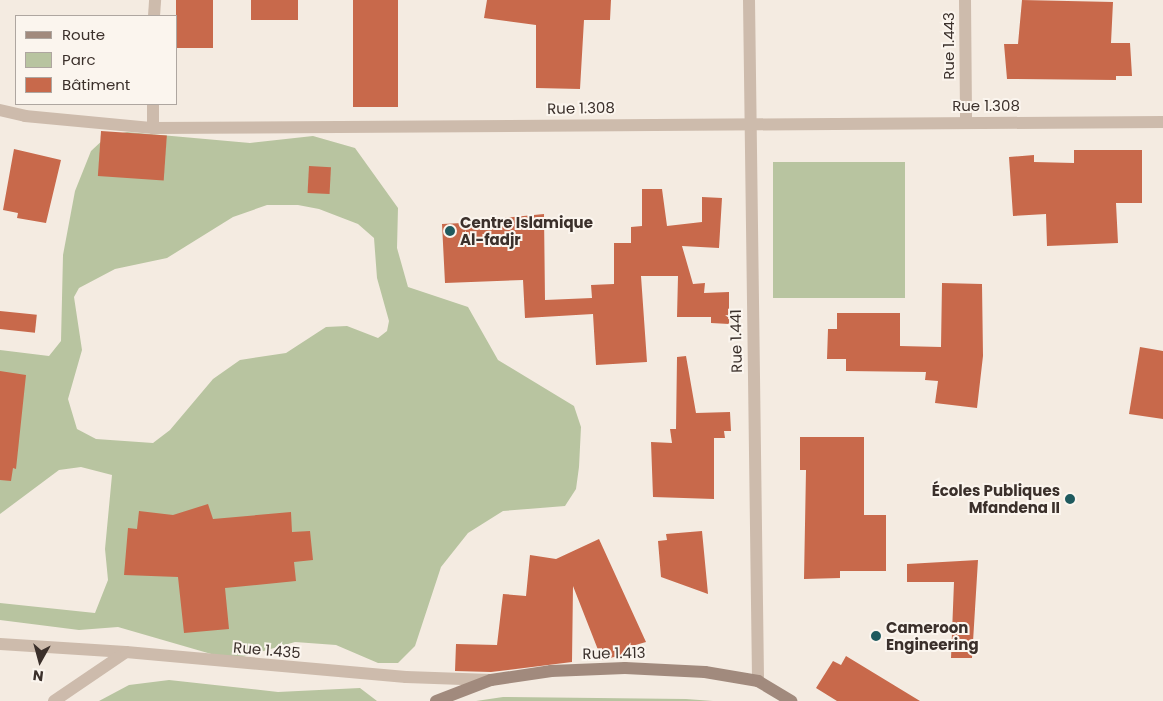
<!DOCTYPE html>
<meta charset="utf-8">
<style>
body{margin:0}
#map{position:relative;width:1163px;height:701px;overflow:hidden;background:#f4ebe1;font-family:Poppins,sans-serif}
div>[style]{position:absolute}
.green>*{inset:0;background:#b8c4a0;transform-origin:0 0}
.building>*{inset:0;background:#c8694b;transform-origin:0 0}
.street>*{height:12px;margin:-6px;padding:0 6px;transform-origin:6px;border-radius:6px;background:#cdbbac}
.secondary>*{height:12px;margin:-6px;padding:0 6px;transform-origin:6px;border-radius:6px;background:#a18a7d}
.dots>*{width:14px;height:14px;translate:-50% -50%;box-sizing:border-box;border:2px solid #fbf5ee;border-radius:50%}
span{translate:-50% -50%;white-space:nowrap;text-align:center;line-height:1.15;-webkit-text-stroke:4px #fbf5ee;paint-order:stroke}
.street-label{font-size:15px;color:#3b302b}
.poi-label{font-size:15px;color:#3b302b;font-weight:700}
.left{translate:0 -50%;text-align:left}
.right{translate:-100% -50%;text-align:right}
.legend{position:absolute;left:15px;top:15px;width:162px;height:90px;box-sizing:border-box;background:#fbf5ee;border:1px solid #aea6a0;margin:0;padding:6px 9px;list-style:none;font-size:15px;color:#3b302b}
.legend li{display:flex;align-items:center;gap:10px;height:25px}
.legend b{width:25px;border:1px solid #aea6a0}
.north{position:absolute;left:15px;top:636px;width:50px;height:50px;-webkit-text-stroke:4px #fbf5ee;paint-order:stroke;rotate:187deg;font-size:14px;font-weight:700;line-height:20px;text-align:center;color:#3b302b}
.north::after{content:'';display:block;margin:auto;width:18px;height:22px;background:#3b302b;clip-path:polygon(50% 0,100% 100%,50% 72%,0 100%)}
</style>
<div id="map">
<div class="green">
<div style="clip-path:polygon(evenodd,127px 132px,250px 143px,313px 136px,355px 148px,398px 208px,397px 248px,408px 287px,468px 307px,498px 360px,574px 406px,581px 427px,579px 467px,576px 489px,565px 506px,503px 511px,468px 533px,441px 567px,415px 646px,398px 663px,378px 663px,336px 645px,295px 642px,232px 660px,118px 627px,79px 630px,0 620px,0 603px,95px 613px,108px 580px,105px 549px,112px 475px,81px 467px,59px 470px,0 514px,0 350px,49px 356px,61px 341px,63px 255px,75px 191px,91px 151px,106px 137px,127px 132px,267px 205px,298px 205px,319px 209px,358px 224px,374px 238px,377px 278px,389px 321px,387px 331px,378px 338px,347px 326px,326px 327px,286px 353px,240px 360px,213px 379px,170px 430px,153px 443px,96px 439px,77px 429px,68px 399px,82px 350px,74px 297px,79px 288px,115px 269px,167px 258px,233px 217px,267px 205px)"></div>
<div style="left:773px;top:162px;width:132px;height:136px"></div>
<div style="clip-path:polygon(169px 680px,278px 692px,360px 688px,377px 701px,99px 701px,129px 685px)"></div>
<div style="clip-path:polygon(503px 697px,686px 699px,713px 701px,476px 701px)"></div>
</div>
<div class="building">
<div style="left:176px;top:0;width:37px;height:48px"></div>
<div style="left:251px;top:0;width:47px;height:20px"></div>
<div style="left:353px;top:0;width:45px;height:107px"></div>
<div style="clip-path:polygon(487px 0,611px 0,610px 20px,584px 20px,580px 89px,536px 88px,536px 25px,484px 18px)"></div>
<div style="clip-path:polygon(1022px 0,1113px 2px,1111px 43px,1130px 43px,1132px 76px,1116px 76px,1116px 80px,1007px 79px,1004px 44px,1018px 44px)"></div>
<div style="left:101px;top:131px;width:66px;height:45px;rotate:4deg"></div>
<div style="clip-path:polygon(14px 149px,61px 160px,46px 223px,17px 218px,18px 213px,3px 210px)"></div>
<div style="clip-path:polygon(1074px 150px,1142px 150px,1142px 203px,1116px 203px,1118px 243px,1047px 246px,1046px 214px,1013px 216px,1009px 157px,1034px 155px,1034px 162px,1074px 163px)"></div>
<div style="left:309px;top:166px;width:22px;height:27px;rotate:3deg"></div>
<div style="clip-path:polygon(642px 189px,662px 189px,667px 226px,702px 222px,702px 197px,722px 198px,719px 248px,682px 246px,693px 284px,705px 283px,704px 293px,729px 292px,729px 324px,711px 323px,711px 317px,677px 317px,678px 276px,641px 276px,647px 362px,596px 365px,593px 314px,525px 318px,523px 280px,445px 283px,442px 224px,503px 221px,503px 218px,544px 214px,545px 300px,592px 298px,591px 285px,614px 284px,614px 243px,631px 243px,631px 227px,642px 226px)"></div>
<div style="clip-path:polygon(942px 283px,982px 284px,983px 356px,977px 408px,935px 403px,938px 381px,925px 380px,926px 372px,846px 371px,846px 359px,827px 359px,828px 329px,837px 329px,837px 313px,900px 313px,900px 346px,941px 347px)"></div>
<div style="left:0;top:311px;width:37px;height:18px;rotate:6deg"></div>
<div style="clip-path:polygon(1140px 347px,1163px 351px,1163px 419px,1129px 414px)"></div>
<div style="clip-path:polygon(686px 356px,696px 413px,730px 412px,731px 431px,724px 431px,725px 438px,714px 438px,714px 499px,653px 497px,651px 442px,672px 443px,670px 429px,676px 429px,677px 357px)"></div>
<div style="clip-path:polygon(0 371px,26px 375px,16px 469px,13px 468px,11px 481px,0 480px)"></div>
<div style="clip-path:polygon(800px 437px,864px 437px,864px 515px,886px 515px,886px 571px,840px 571px,840px 578px,804px 579px,806px 470px,800px 470px)"></div>
<div style="clip-path:polygon(208px 504px,213px 519px,291px 512px,292px 532px,310px 531px,313px 560px,294px 562px,296px 581px,225px 588px,229px 629px,184px 633px,178px 577px,124px 575px,128px 528px,137px 529px,139px 511px,173px 515px)"></div>
<div style="clip-path:polygon(702px 531px,708px 594px,661px 577px,658px 541px,667px 540px,666px 534px)"></div>
<div style="clip-path:polygon(599px 539px,646px 642px,632px 646px,634px 652px,602px 660px,573px 586px,572px 662px,491px 672px,455px 671px,456px 644px,497px 645px,503px 594px,526px 596px,530px 555px,556px 559px)"></div>
<div style="clip-path:polygon(978px 560px,972px 658px,951px 658px,954px 582px,907px 582px,907px 564px)"></div>
<div style="clip-path:polygon(846px 656px,920px 701px,837px 701px,816px 688px,833px 661px,841px 665px)"></div>
</div>
<div class="street">
<div style="left:749px;top:0;width:681px;rotate:89.24deg"></div>
<div style="left:965px;top:0;width:123px;rotate:89.5deg"></div>
<div style="left:154px;top:16px;width:16px;rotate:-86deg"></div>
<div style="left:0;top:110px;width:26px;rotate:13deg"></div>
<div style="left:25px;top:116px;width:129px;rotate:5.4deg"></div>
<div style="left:153px;top:128px;width:1010px;rotate:-0.34deg"></div>
<div style="left:153px;top:128px;width:24px;rotate:-90deg"></div>
<div style="left:0;top:644px;width:126px;rotate:3.6deg"></div>
<div style="left:54px;top:701px;width:87px;rotate:-34.2deg"></div>
<div style="left:126px;top:652px;width:281px;rotate:5.1deg"></div>
<div style="left:406px;top:677px;width:85px;rotate:2deg"></div>
</div>
<div class="secondary">
<div style="left:436px;top:701px;width:59px;rotate:-20.9deg"></div>
<div style="left:491px;top:680px;width:61px;rotate:-8.5deg"></div>
<div style="left:551px;top:671px;width:74px;rotate:-2.3deg"></div>
<div style="left:625px;top:668px;width:80px;rotate:2.9deg"></div>
<div style="left:705px;top:672px;width:54px;rotate:9.6deg"></div>
<div style="left:758px;top:681px;width:39px;rotate:31deg"></div>
</div>
<div class="dots">
<div style="left:450px;top:231px;background:#1f5a5e"></div>
<div style="left:1070px;top:499px;background:#1f5a5e"></div>
<div style="left:876px;top:636px;background:#1f5a5e"></div>
</div>
<div class="street-label">
<span style="left:949px;top:46px;rotate:-90deg">Rue 1.443</span>
<span style="left:986px;top:106px">Rue 1.308</span>
<span style="left:581px;top:108px;rotate:-1deg">Rue 1.308</span>
<span style="left:736px;top:341px;rotate:-91deg">Rue 1.441</span>
<span style="left:267px;top:650px;rotate:5deg">Rue 1.435</span>
<span style="left:614px;top:653px;rotate:-1deg">Rue 1.413</span>
</div>
<div class="poi-label">
<span class="left" style="left:460px;top:231px">Centre Islamique<br>Al-fadjr</span>
<span class="right" style="left:1060px;top:499px">Écoles Publiques<br>Mfandena II</span>
<span class="left" style="left:886px;top:636px">Cameroon<br>Engineering</span>
</div>
<ul class="legend">
<li><b style="height:6px;background:#a18a7d"></b>Route</li>
<li><b style="height:14px;background:#b8c4a0"></b>Parc</li>
<li><b style="height:14px;background:#c8694b"></b>Bâtiment</li>
</ul>
<div class="north">N</div>
</div>
